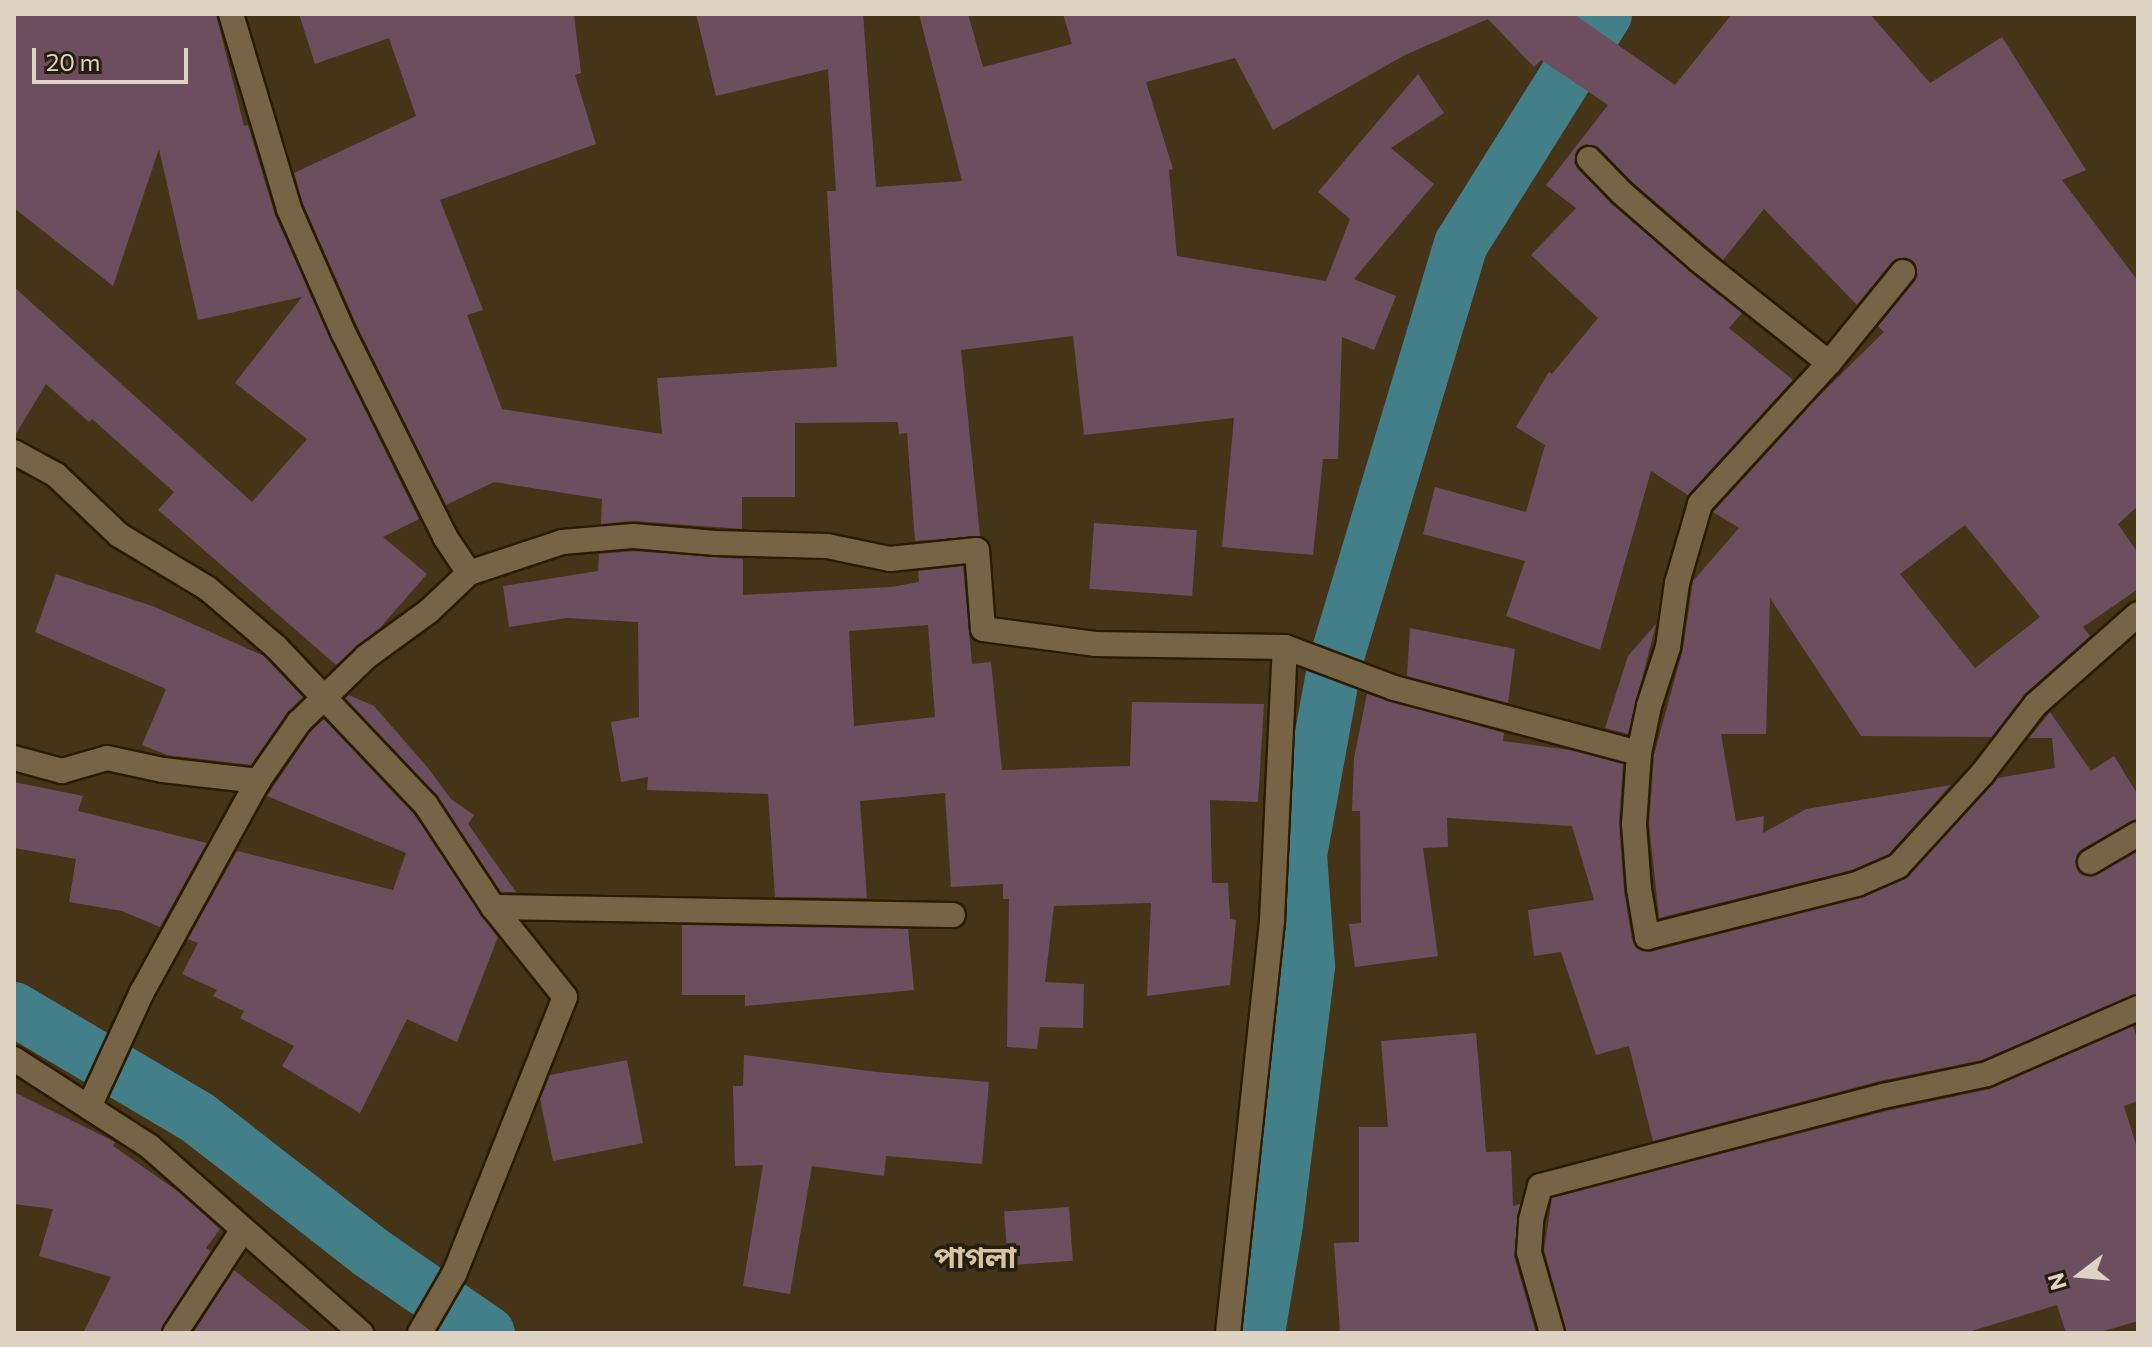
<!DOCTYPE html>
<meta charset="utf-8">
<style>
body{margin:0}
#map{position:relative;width:2152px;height:1347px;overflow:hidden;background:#453418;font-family:Commissioner,"Noto Sans Bengali",sans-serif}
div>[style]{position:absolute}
.canal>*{height:54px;margin:-27px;padding:0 27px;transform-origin:27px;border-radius:27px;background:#437f89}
.building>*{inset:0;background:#6d4e5f;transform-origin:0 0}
.roads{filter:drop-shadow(2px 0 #2b1b00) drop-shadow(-2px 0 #2b1b00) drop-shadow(0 2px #2b1b00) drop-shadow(0 -2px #2b1b00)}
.minor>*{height:24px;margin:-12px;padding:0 12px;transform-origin:12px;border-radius:12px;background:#776447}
span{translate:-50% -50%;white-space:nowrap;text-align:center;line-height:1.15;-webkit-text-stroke:7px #251d11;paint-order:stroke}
.district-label{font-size:30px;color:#d7c2a2;font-weight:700}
.frame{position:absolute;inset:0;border:16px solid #dfd4c4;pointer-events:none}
.north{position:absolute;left:2040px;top:1235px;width:80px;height:80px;-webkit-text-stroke:6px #251d11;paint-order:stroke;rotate:254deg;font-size:22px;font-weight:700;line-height:32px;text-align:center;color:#dfd4c4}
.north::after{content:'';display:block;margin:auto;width:28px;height:36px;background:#dfd4c4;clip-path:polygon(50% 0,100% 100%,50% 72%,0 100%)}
.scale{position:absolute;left:32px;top:48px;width:156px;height:36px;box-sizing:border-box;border:4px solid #dfd4c4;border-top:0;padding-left:10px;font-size:24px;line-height:28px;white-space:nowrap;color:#dfd4c4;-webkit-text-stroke:6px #251d11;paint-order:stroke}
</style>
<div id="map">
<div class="canal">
<div style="left:14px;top:1009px;width:214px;rotate:30.6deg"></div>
<div style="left:198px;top:1118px;width:218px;rotate:37.9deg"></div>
<div style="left:370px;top:1252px;width:143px;rotate:34.5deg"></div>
<div style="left:1258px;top:1333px;width:110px;rotate:-80.6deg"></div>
<div style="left:1276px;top:1224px;width:260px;rotate:-82.9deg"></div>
<div style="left:1308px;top:966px;width:111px;rotate:-94.1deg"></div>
<div style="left:1300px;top:855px;width:191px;rotate:-79.7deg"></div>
<div style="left:1334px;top:667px;width:442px;rotate:-73.3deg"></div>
<div style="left:1461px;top:244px;width:271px;rotate:-57.9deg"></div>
</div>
<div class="building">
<div style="clip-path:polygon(14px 14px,216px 14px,244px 126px,248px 125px,275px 215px,330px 339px,419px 519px,383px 537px,427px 574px,380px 628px,336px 665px,158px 510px,174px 492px,92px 419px,89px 422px,46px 384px,14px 437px,14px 287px,252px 502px,307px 439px,235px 383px,302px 297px,198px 320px,159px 149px,113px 286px,14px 208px)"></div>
<div style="clip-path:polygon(evenodd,299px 14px,574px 14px,581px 73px,575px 75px,596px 144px,440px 200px,483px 310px,467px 315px,502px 409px,662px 434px,657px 378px,837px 367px,827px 191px,836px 191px,828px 69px,716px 96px,696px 14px,863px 14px,876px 187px,962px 181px,919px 14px,968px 14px,983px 67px,1072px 44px,1063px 14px,1574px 14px,1675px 85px,1732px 14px,1870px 14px,1930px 83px,2002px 37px,2086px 170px,2062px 180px,2138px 281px,2138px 506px,2118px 524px,2138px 553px,2138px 589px,2083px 627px,2090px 636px,2026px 693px,1992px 737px,1861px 736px,1770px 598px,1766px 734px,1721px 734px,1736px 821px,1764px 816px,1763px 833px,1806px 809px,1951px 785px,1889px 854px,1852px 870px,1659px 918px,1649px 824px,1654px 755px,1683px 649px,1693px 581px,1739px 528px,1713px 512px,1816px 399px,1884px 332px,1878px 326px,1918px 275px,1912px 260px,1905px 257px,1892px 262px,1857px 305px,1764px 209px,1723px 260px,1632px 182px,1599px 148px,1586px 144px,1578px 149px,1574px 162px,1578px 169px,1612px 204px,1742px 313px,1729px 328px,1793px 380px,1688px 495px,1651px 471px,1600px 650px,1506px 616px,1525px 561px,1423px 534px,1435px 487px,1526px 512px,1545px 445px,1516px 427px,1549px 372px,1552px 374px,1598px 318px,1531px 255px,1576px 208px,1546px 185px,1608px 105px,1541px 60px,1534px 67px,1488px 19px,1405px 55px,1273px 130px,1235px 58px,1146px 82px,1173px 169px,1169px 170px,1177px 256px,1326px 281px,1350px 219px,1318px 192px,1418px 74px,1444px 113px,1391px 148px,1434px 184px,1354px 279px,1396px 296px,1374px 350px,1342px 337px,1338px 459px,1323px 459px,1313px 555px,1222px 547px,1234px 418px,1084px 435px,1073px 336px,961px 350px,980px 536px,915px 541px,907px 433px,899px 434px,898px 422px,795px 423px,795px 497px,742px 497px,742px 529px,634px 521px,601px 524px,602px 499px,494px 482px,446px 505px,357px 326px,303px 204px,294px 173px,416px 116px,389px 38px,315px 64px,299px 14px,1965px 525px,2040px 617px,1975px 668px,1900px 574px,1965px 525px)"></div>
<div style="left:1094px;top:523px;width:103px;height:66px;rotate:4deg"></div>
<div style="clip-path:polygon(evenodd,633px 551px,743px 559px,743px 595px,891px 587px,919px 582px,918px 571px,963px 566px,972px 664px,991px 662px,1002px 770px,1130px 766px,1132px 702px,1264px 704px,1258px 802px,1210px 800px,1212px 883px,1228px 883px,1230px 919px,1236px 920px,1230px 985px,1147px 996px,1151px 903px,1054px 906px,1045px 982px,1084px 984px,1083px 1028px,1040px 1027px,1037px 1049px,1007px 1047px,1009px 899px,1003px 899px,1003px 884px,951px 887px,945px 793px,860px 801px,867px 898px,775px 897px,768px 794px,647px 790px,648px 777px,621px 782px,611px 722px,639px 717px,638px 622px,567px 618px,509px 627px,503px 586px,598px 571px,599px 554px,633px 551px,928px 625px,935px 717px,854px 726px,849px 631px,928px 625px)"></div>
<div style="clip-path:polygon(56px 574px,155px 607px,264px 656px,303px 697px,287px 713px,251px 765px,167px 755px,142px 745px,166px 689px,35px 632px)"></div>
<div style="clip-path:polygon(1656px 624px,1628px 734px,1605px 728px,1628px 656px)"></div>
<div style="clip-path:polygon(1410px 628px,1515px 649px,1508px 703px,1407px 676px)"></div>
<div style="clip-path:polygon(1367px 694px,1504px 733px,1503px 741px,1570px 750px,1623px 764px,1619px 823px,1624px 891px,1632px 940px,1642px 951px,1650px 952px,1861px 898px,1905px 879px,1998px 778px,2055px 768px,2052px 738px,2029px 738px,2050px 712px,2091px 771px,2114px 756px,2138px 795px,2138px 819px,2082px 849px,2075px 861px,2078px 870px,2091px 877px,2138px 851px,2138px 993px,1982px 1060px,1880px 1081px,1653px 1141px,1629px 1046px,1596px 1055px,1561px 952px,1534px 956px,1528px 910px,1594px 900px,1572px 826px,1447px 818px,1448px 847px,1423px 848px,1438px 956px,1355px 967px,1349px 924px,1361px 923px,1360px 811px,1352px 811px,1354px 758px)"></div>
<div style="clip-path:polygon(349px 695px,374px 706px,428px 768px,451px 799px,474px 815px,468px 824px,516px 892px,501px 892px,438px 797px,345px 698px)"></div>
<div style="clip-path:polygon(324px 719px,414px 814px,498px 937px,457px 1042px,407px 1019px,360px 1113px,282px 1066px,294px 1046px,240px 1018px,244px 1011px,213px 996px,217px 990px,182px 974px,198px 943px,188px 939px,237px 851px,393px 890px,406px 853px,267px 796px,310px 732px)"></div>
<div style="clip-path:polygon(14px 782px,83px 796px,78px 811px,207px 843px,160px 927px,122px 911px,69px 902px,76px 859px,14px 848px)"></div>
<div style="clip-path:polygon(682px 925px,908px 929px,914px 990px,745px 1006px,745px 995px,682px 995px)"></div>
<div style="clip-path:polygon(2133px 1026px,2138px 1042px,2138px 1101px,2124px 1106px,2138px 1151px,2138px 1321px,2097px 1333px,2066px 1333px,2057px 1305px,1965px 1333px,1567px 1333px,1544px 1250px,1552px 1198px,1886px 1111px,1990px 1089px)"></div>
<div style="clip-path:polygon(1476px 1033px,1486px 1152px,1511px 1151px,1513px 1206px,1520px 1204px,1514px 1256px,1536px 1333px,1340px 1333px,1334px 1243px,1359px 1242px,1359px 1127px,1388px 1127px,1381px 1041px)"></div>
<div style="clip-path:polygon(744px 1055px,877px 1072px,989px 1082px,982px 1164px,886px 1156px,884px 1176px,812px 1166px,790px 1294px,743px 1286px,763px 1165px,735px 1166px,733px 1086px,743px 1086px)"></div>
<div style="clip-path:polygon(627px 1060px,643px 1143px,553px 1161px,540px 1099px,550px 1075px)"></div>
<div style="clip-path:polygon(14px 1092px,115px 1142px,113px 1146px,179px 1192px,220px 1229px,206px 1248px,211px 1251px,160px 1333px,83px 1333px,111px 1277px,39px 1256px,53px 1209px,14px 1204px)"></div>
<div style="left:1069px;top:1207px;width:54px;height:65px;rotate:86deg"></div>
<div style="clip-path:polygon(234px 1270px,313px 1333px,193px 1333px)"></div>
</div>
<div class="roads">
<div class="minor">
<div style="left:231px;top:14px;width:203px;rotate:73.4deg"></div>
<div style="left:289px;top:209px;width:134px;rotate:66.3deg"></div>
<div style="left:343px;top:332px;width:229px;rotate:63.5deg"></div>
<div style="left:445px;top:537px;width:43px;rotate:56.3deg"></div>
<div style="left:1589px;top:159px;width:47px;rotate:45.9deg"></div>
<div style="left:1622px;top:193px;width:102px;rotate:41deg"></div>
<div style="left:1699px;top:260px;width:166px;rotate:38.4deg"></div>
<div style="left:1903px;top:272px;width:117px;rotate:129.1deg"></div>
<div style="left:1829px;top:363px;width:191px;rotate:132.5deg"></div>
<div style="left:1700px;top:504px;width:82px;rotate:106.2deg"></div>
<div style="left:1677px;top:583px;width:65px;rotate:98deg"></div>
<div style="left:1668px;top:647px;width:62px;rotate:107.9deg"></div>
<div style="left:1649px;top:706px;width:48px;rotate:102deg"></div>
<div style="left:1639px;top:753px;width:71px;rotate:94deg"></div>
<div style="left:1634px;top:824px;width:65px;rotate:85.6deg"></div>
<div style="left:1639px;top:889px;width:49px;rotate:80.5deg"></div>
<div style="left:1647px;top:937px;width:217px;rotate:-14.2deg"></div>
<div style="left:1857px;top:884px;width:45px;rotate:-23.7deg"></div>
<div style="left:1898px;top:866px;width:125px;rotate:-47.6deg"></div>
<div style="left:1982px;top:774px;width:88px;rotate:-52.4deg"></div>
<div style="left:2036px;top:704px;width:136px;rotate:-41.4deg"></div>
<div style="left:14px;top:452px;width:48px;rotate:28.7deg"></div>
<div style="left:56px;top:475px;width:87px;rotate:43.6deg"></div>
<div style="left:119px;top:535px;width:103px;rotate:31.1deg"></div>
<div style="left:207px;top:588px;width:91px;rotate:40.5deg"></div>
<div style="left:276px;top:647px;width:218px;rotate:46.5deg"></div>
<div style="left:426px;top:805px;width:122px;rotate:56.7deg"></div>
<div style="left:493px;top:907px;width:115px;rotate:51.3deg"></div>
<div style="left:565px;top:997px;width:298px;rotate:111.8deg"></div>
<div style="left:454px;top:1274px;width:68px;rotate:120deg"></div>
<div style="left:14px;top:758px;width:50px;rotate:15.2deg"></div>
<div style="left:62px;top:771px;width:47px;rotate:-16.1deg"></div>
<div style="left:107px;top:758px;width:57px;rotate:12.1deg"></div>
<div style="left:163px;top:770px;width:96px;rotate:6.6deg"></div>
<div style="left:2090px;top:862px;width:56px;rotate:-30.3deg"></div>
<div style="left:493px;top:907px;width:460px;rotate:1deg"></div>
<div style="left:14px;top:1059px;width:161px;rotate:32.8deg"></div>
<div style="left:149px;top:1146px;width:283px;rotate:41.4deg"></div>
<div style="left:89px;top:1107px;width:127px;rotate:-65.3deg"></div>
<div style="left:142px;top:992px;width:241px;rotate:-61.2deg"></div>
<div style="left:258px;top:781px;width:72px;rotate:-55.2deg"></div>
<div style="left:299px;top:722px;width:93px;rotate:-44.1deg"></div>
<div style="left:366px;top:657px;width:78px;rotate:-36.1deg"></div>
<div style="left:429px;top:611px;width:55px;rotate:-43.5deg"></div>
<div style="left:469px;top:573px;width:98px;rotate:-18.4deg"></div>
<div style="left:562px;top:542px;width:71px;rotate:-4.8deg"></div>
<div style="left:633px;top:536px;width:83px;rotate:4.8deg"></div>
<div style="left:716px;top:543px;width:111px;rotate:1.5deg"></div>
<div style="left:827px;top:546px;width:64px;rotate:11.7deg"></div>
<div style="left:890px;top:559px;width:87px;rotate:-5.9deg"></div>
<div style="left:977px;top:550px;width:79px;rotate:85.7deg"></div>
<div style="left:983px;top:629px;width:113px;rotate:7.6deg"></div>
<div style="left:1095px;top:644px;width:190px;rotate:0.9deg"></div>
<div style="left:1285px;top:647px;width:116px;rotate:20.6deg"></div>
<div style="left:1394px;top:688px;width:253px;rotate:14.9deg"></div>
<div style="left:175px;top:1333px;width:122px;rotate:-56.7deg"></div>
<div style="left:1228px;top:1333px;width:415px;rotate:-83.9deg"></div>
<div style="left:1272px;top:920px;width:273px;rotate:-87.3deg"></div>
<div style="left:1552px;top:1333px;width:84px;rotate:-105.9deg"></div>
<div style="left:1529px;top:1252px;width:32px;rotate:-86deg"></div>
<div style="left:1531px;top:1220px;width:35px;rotate:-75deg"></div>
<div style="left:1540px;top:1186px;width:355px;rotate:-14.7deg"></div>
<div style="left:1883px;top:1096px;width:106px;rotate:-11.9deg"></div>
<div style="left:1987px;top:1074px;width:165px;rotate:-23.6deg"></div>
</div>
</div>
<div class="district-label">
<span style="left:975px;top:1256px">পাগলা</span>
</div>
<div class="frame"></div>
<div class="north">N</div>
<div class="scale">20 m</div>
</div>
